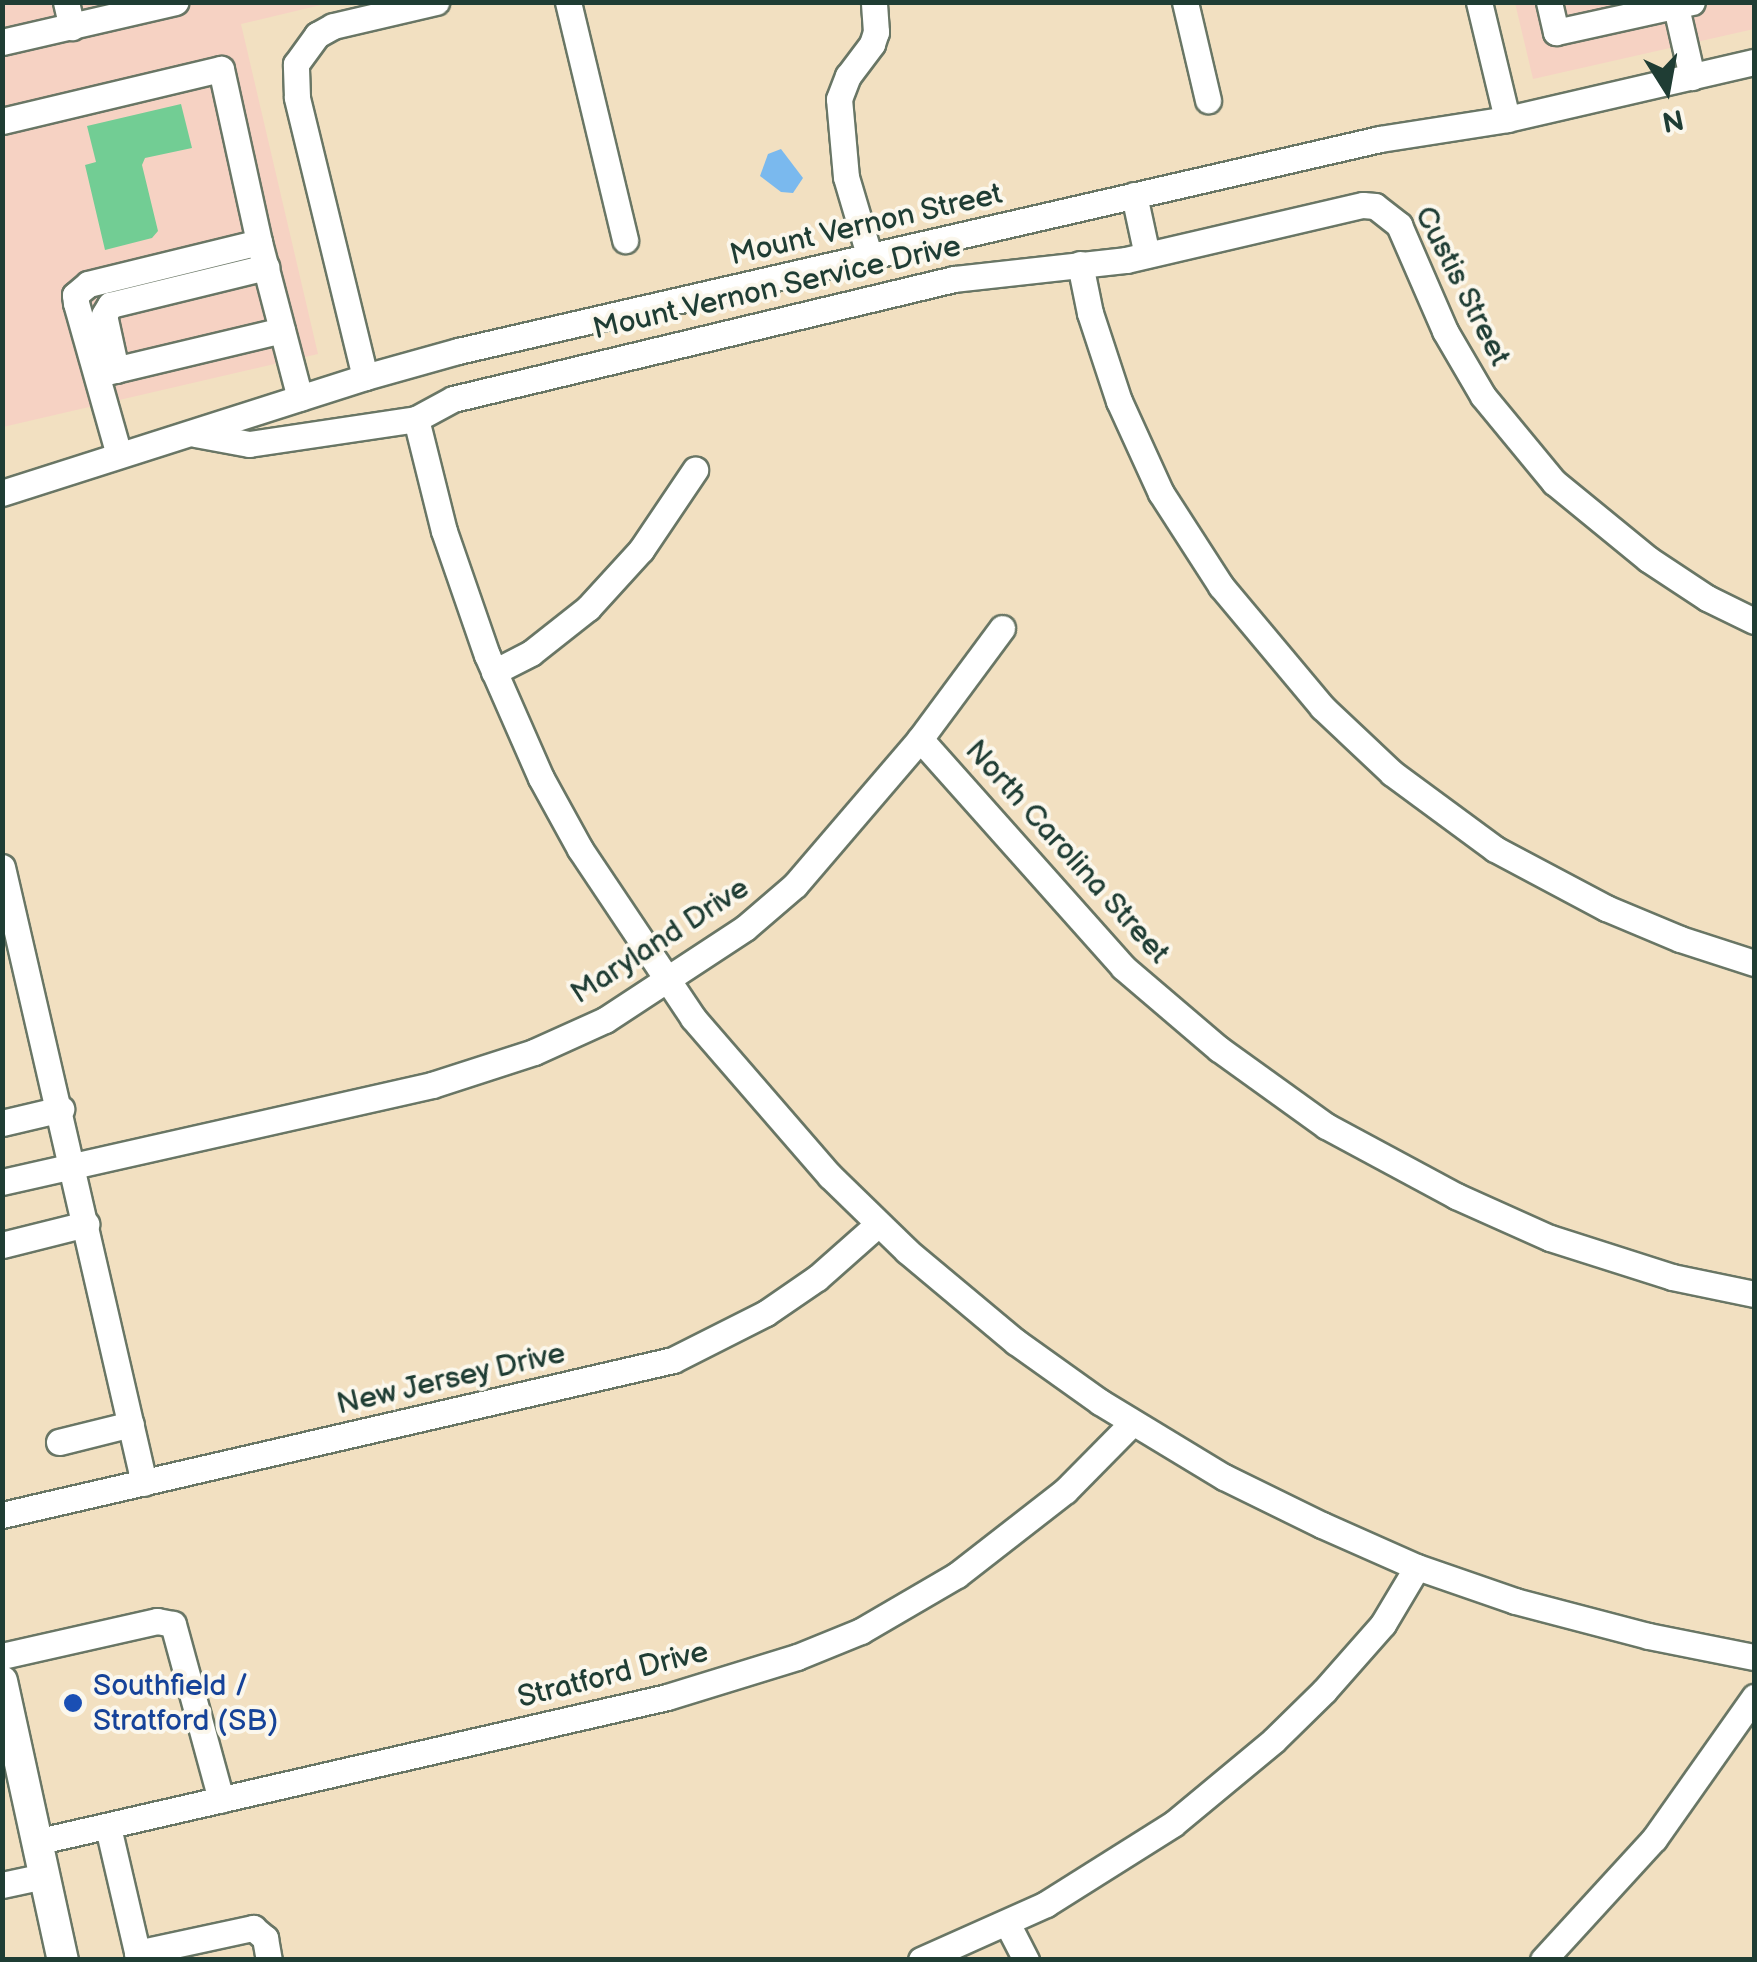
<!DOCTYPE html>
<style>
body{margin:0}
#map{position:relative;width:1757px;height:1962px;overflow:hidden;background:#f2e0c1;font-family:"Balsamiq Sans",sans-serif}
div>[style]{position:absolute}
.built>*{inset:0;background:#f6d2c3}
.green>*{inset:0;background:#72cd94}
.water>*{inset:0;background:#7ab9ee}
.roads{filter:drop-shadow(2px 0 #697665) drop-shadow(-2px 0 #697665) drop-shadow(0 2px #697665) drop-shadow(0 -2px #697665)}
.minor>*{height:25px;margin:-12.5px;padding:0 12.5px;transform-origin:12.5px;border-radius:12.5px;background:#fff}
.major>*{height:30px;margin:-15px;padding:0 15px;transform-origin:15px;border-radius:15px;background:#fff}
.dots>*{width:28px;height:28px;translate:-50% -50%;box-sizing:border-box;border:5px solid #fbf7ec;border-radius:50%}
span{translate:-50% -50%;white-space:nowrap;text-align:center;line-height:1.15;-webkit-text-stroke:8px #fbf7ec;paint-order:stroke}
.street-label{font-size:30px;color:#1f3d34}
.transit-label{font-size:30px;color:#164399}
.left{translate:0 -50%;text-align:left}
.frame{position:absolute;inset:0;border:5px solid #1f3d34;pointer-events:none}
.north{position:absolute;left:1617px;top:40px;width:100px;height:100px;-webkit-text-stroke:8px #fbf7ec;paint-order:stroke;rotate:169deg;font-size:28px;font-weight:700;line-height:40px;text-align:center;color:#1f3d34}
.north::after{content:'';display:block;margin:auto;width:35px;height:45px;background:#1f3d34;clip-path:polygon(50% 0,100% 100%,50% 72%,0 100%)}
</style>
<div id="map">
<div class="built">
<div style="clip-path:polygon(2px 3px,329px 3px,241px 24px,318px 354px,3px 427px)"></div>
<div style="clip-path:polygon(1515px 3px,1754px 3px,1754px 29px,1533px 79px)"></div>
</div>
<div class="green">
<div style="clip-path:polygon(181px 104px,192px 148px,145px 158px,142px 165px,158px 231px,152px 238px,105px 250px,85px 165px,96px 162px,87px 126px)"></div>
</div>
<div class="water">
<div style="clip-path:polygon(781px 149px,803px 178px,793px 193px,781px 192px,760px 176px,768px 154px)"></div>
</div>
<div class="roads">
<div class="minor">
<div style="left:66px;top:2px;width:26px;rotate:77deg"></div>
<div style="left:568px;top:2px;width:245px;rotate:76.5deg"></div>
<div style="left:1185px;top:2px;width:101px;rotate:76.8deg"></div>
<div style="left:1479px;top:2px;width:120px;rotate:76.5deg"></div>
<div style="left:1549px;top:2px;width:31px;rotate:77deg"></div>
<div style="left:1556px;top:32px;width:139px;rotate:-12.4deg"></div>
<div style="left:1676px;top:7px;width:72px;rotate:77.1deg"></div>
<div style="left:2px;top:42px;width:178px;rotate:-13deg"></div>
<div style="left:2px;top:121px;width:225px;rotate:-13.4deg"></div>
<div style="left:221px;top:69px;width:177px;rotate:77.6deg"></div>
<div style="left:1134px;top:195px;width:61px;rotate:77.8deg"></div>
<div style="left:870px;top:258px;width:84px;rotate:-106.5deg"></div>
<div style="left:846px;top:177px;width:78px;rotate:-95.1deg"></div>
<div style="left:839px;top:99px;width:25px;rotate:-69deg"></div>
<div style="left:848px;top:76px;width:40px;rotate:-53deg"></div>
<div style="left:872px;top:44px;width:13px;rotate:-72deg"></div>
<div style="left:876px;top:32px;width:30px;rotate:-94deg"></div>
<div style="left:1080px;top:264px;width:50px;rotate:78.5deg"></div>
<div style="left:1090px;top:313px;width:93px;rotate:71.8deg"></div>
<div style="left:1119px;top:401px;width:101px;rotate:65.5deg"></div>
<div style="left:1161px;top:493px;width:111px;rotate:57.2deg"></div>
<div style="left:1221px;top:586px;width:158px;rotate:50.1deg"></div>
<div style="left:1322px;top:707px;width:96px;rotate:43.3deg"></div>
<div style="left:1392px;top:773px;width:128px;rotate:36.4deg"></div>
<div style="left:1495px;top:849px;width:126px;rotate:28deg"></div>
<div style="left:1606px;top:908px;width:80px;rotate:22.7deg"></div>
<div style="left:1680px;top:939px;width:78px;rotate:18deg"></div>
<div style="left:116px;top:370px;width:56px;rotate:-102.3deg"></div>
<div style="left:104px;top:315px;width:12px;rotate:-59deg"></div>
<div style="left:110px;top:305px;width:161px;rotate:-13.7deg"></div>
<div style="left:102px;top:373px;width:185px;rotate:-13.4deg"></div>
<div style="left:365px;top:377px;width:288px;rotate:-103.7deg"></div>
<div style="left:297px;top:97px;width:33px;rotate:-92deg"></div>
<div style="left:296px;top:64px;width:36px;rotate:-54deg"></div>
<div style="left:317px;top:35px;width:18px;rotate:-29deg"></div>
<div style="left:333px;top:26px;width:106px;rotate:-13.1deg"></div>
<div style="left:416px;top:419px;width:115px;rotate:76deg"></div>
<div style="left:444px;top:531px;width:131px;rotate:70.9deg"></div>
<div style="left:487px;top:655px;width:134px;rotate:66.3deg"></div>
<div style="left:541px;top:778px;width:81px;rotate:61.2deg"></div>
<div style="left:580px;top:849px;width:203px;rotate:56.2deg"></div>
<div style="left:693px;top:1018px;width:209px;rotate:49.1deg"></div>
<div style="left:830px;top:1176px;width:107px;rotate:44.2deg"></div>
<div style="left:907px;top:1251px;width:142px;rotate:39.9deg"></div>
<div style="left:1016px;top:1342px;width:103px;rotate:35.5deg"></div>
<div style="left:1100px;top:1402px;width:145px;rotate:31.2deg"></div>
<div style="left:1224px;top:1477px;width:109px;rotate:26.1deg"></div>
<div style="left:1322px;top:1525px;width:104px;rotate:23.9deg"></div>
<div style="left:1417px;top:1567px;width:104px;rotate:19.1deg"></div>
<div style="left:1515px;top:1601px;width:138px;rotate:14.7deg"></div>
<div style="left:1648px;top:1636px;width:108px;rotate:11.2deg"></div>
<div style="left:195px;top:434px;width:55px;rotate:10.5deg"></div>
<div style="left:249px;top:444px;width:169px;rotate:-8.5deg"></div>
<div style="left:416px;top:419px;width:42px;rotate:-28.4deg"></div>
<div style="left:453px;top:399px;width:515px;rotate:-13.47deg"></div>
<div style="left:954px;top:279px;width:173px;rotate:-6.3deg"></div>
<div style="left:1126px;top:260px;width:243px;rotate:-13.1deg"></div>
<div style="left:1363px;top:205px;width:12px;rotate:5deg"></div>
<div style="left:1375px;top:206px;width:31px;rotate:38deg"></div>
<div style="left:1399px;top:225px;width:116px;rotate:66.5deg"></div>
<div style="left:1445px;top:331px;width:75px;rotate:59.7deg"></div>
<div style="left:1483px;top:396px;width:112px;rotate:50.5deg"></div>
<div style="left:1554px;top:482px;width:122px;rotate:39.3deg"></div>
<div style="left:1648px;top:559px;width:71px;rotate:33.5deg"></div>
<div style="left:1707px;top:598px;width:52px;rotate:26.1deg"></div>
<div style="left:119px;top:455px;width:158px;rotate:-105.8deg"></div>
<div style="left:76px;top:303px;width:8px;rotate:-97deg"></div>
<div style="left:75px;top:295px;width:17px;rotate:-40deg"></div>
<div style="left:88px;top:284px;width:176px;rotate:-13.8deg"></div>
<div style="left:259px;top:242px;width:161px;rotate:75.3deg"></div>
<div style="left:2px;top:493px;width:381px;rotate:-17.7deg"></div>
<div style="left:365px;top:377px;width:97px;rotate:-15.6deg"></div>
<div style="left:458px;top:351px;width:946px;rotate:-12.95deg"></div>
<div style="left:1380px;top:139px;width:129px;rotate:-8.9deg"></div>
<div style="left:1507px;top:119px;width:253px;rotate:-13deg"></div>
<div style="left:494px;top:672px;width:42px;rotate:-27.2deg"></div>
<div style="left:531px;top:653px;width:73px;rotate:-38.3deg"></div>
<div style="left:588px;top:608px;width:79px;rotate:-47.6deg"></div>
<div style="left:641px;top:550px;width:97px;rotate:-56deg"></div>
<div style="left:920px;top:739px;width:305px;rotate:48.3deg"></div>
<div style="left:1123px;top:967px;width:126px;rotate:40.5deg"></div>
<div style="left:1219px;top:1049px;width:132px;rotate:35.7deg"></div>
<div style="left:1326px;top:1126px;width:148px;rotate:28.3deg"></div>
<div style="left:1456px;top:1196px;width:103px;rotate:24.1deg"></div>
<div style="left:1550px;top:1238px;width:128px;rotate:17.7deg"></div>
<div style="left:1672px;top:1277px;width:84px;rotate:11.7deg"></div>
<div style="left:2px;top:867px;width:632px;rotate:77.02deg"></div>
<div style="left:2px;top:1123px;width:61px;rotate:-13.3deg"></div>
<div style="left:2px;top:1182px;width:441px;rotate:-12.7deg"></div>
<div style="left:432px;top:1085px;width:107px;rotate:-17.9deg"></div>
<div style="left:534px;top:1052px;width:78px;rotate:-24.3deg"></div>
<div style="left:605px;top:1020px;width:168px;rotate:-33.3deg"></div>
<div style="left:745px;top:928px;width:66px;rotate:-40.7deg"></div>
<div style="left:795px;top:885px;width:192px;rotate:-49.4deg"></div>
<div style="left:920px;top:739px;width:138px;rotate:-53.5deg"></div>
<div style="left:2px;top:1245px;width:87px;rotate:-14deg"></div>
<div style="left:59px;top:1442px;width:74px;rotate:-14deg"></div>
<div style="left:2px;top:1515px;width:689px;rotate:-13.01deg"></div>
<div style="left:673px;top:1360px;width:104px;rotate:-26.8deg"></div>
<div style="left:766px;top:1313px;width:62px;rotate:-34.5deg"></div>
<div style="left:817px;top:1278px;width:81px;rotate:-41.5deg"></div>
<div style="left:2px;top:1656px;width:159px;rotate:-12.7deg"></div>
<div style="left:157px;top:1621px;width:16px;rotate:11deg"></div>
<div style="left:173px;top:1624px;width:182px;rotate:74.7deg"></div>
<div style="left:108px;top:1827px;width:137px;rotate:76.9deg"></div>
<div style="left:40px;top:1841px;width:643px;rotate:-12.93deg"></div>
<div style="left:667px;top:1697px;width:136px;rotate:-17.1deg"></div>
<div style="left:797px;top:1657px;width:69px;rotate:-22.1deg"></div>
<div style="left:861px;top:1631px;width:111px;rotate:-30.3deg"></div>
<div style="left:957px;top:1575px;width:137px;rotate:-37.9deg"></div>
<div style="left:1065px;top:1491px;width:95px;rotate:-45.4deg"></div>
<div style="left:2px;top:1885px;width:43px;rotate:-12.1deg"></div>
<div style="left:1007px;top:1923px;width:42px;rotate:62.8deg"></div>
<div style="left:137px;top:1953px;width:119px;rotate:-12.2deg"></div>
<div style="left:253px;top:1928px;width:16px;rotate:40deg"></div>
<div style="left:265px;top:1938px;width:22px;rotate:80deg"></div>
<div style="left:921px;top:1960px;width:137px;rotate:-24.1deg"></div>
<div style="left:1046px;top:1904px;width:150px;rotate:-32.2deg"></div>
<div style="left:1173px;top:1824px;width:131px;rotate:-39.7deg"></div>
<div style="left:1274px;top:1740px;width:70px;rotate:-44.4deg"></div>
<div style="left:1324px;top:1691px;width:89px;rotate:-48.6deg"></div>
<div style="left:1383px;top:1624px;width:66px;rotate:-59.2deg"></div>
<div style="left:1543px;top:1960px;width:164px;rotate:-47.5deg"></div>
<div style="left:1654px;top:1839px;width:174px;rotate:-54.8deg"></div>
</div>
<div class="major">
<div style="left:2px;top:1681px;width:286px;rotate:77.7deg"></div>
</div>
</div>
<div class="dots">
<div style="left:73px;top:1703px;background:#1a4fb4"></div>
</div>
<div class="street-label">
<span style="left:866px;top:225px;rotate:-13deg">Mount Vernon Street</span>
<span style="left:1462px;top:286px;rotate:63deg">Custis Street</span>
<span style="left:777px;top:288px;rotate:-13deg">Mount Vernon Service Drive</span>
<span style="left:1067px;top:852px;rotate:48deg">North Carolina Street</span>
<span style="left:660px;top:941px;rotate:-33deg">Maryland Drive</span>
<span style="left:451px;top:1379px;rotate:-13deg">New Jersey Drive</span>
<span style="left:613px;top:1675px;rotate:-14deg">Stratford Drive</span>
</div>
<div class="transit-label">
<span class="left" style="left:93px;top:1703px">Southfield /<br>Stratford (SB)</span>
</div>
<div class="frame"></div>
<div class="north">N</div>
</div>
